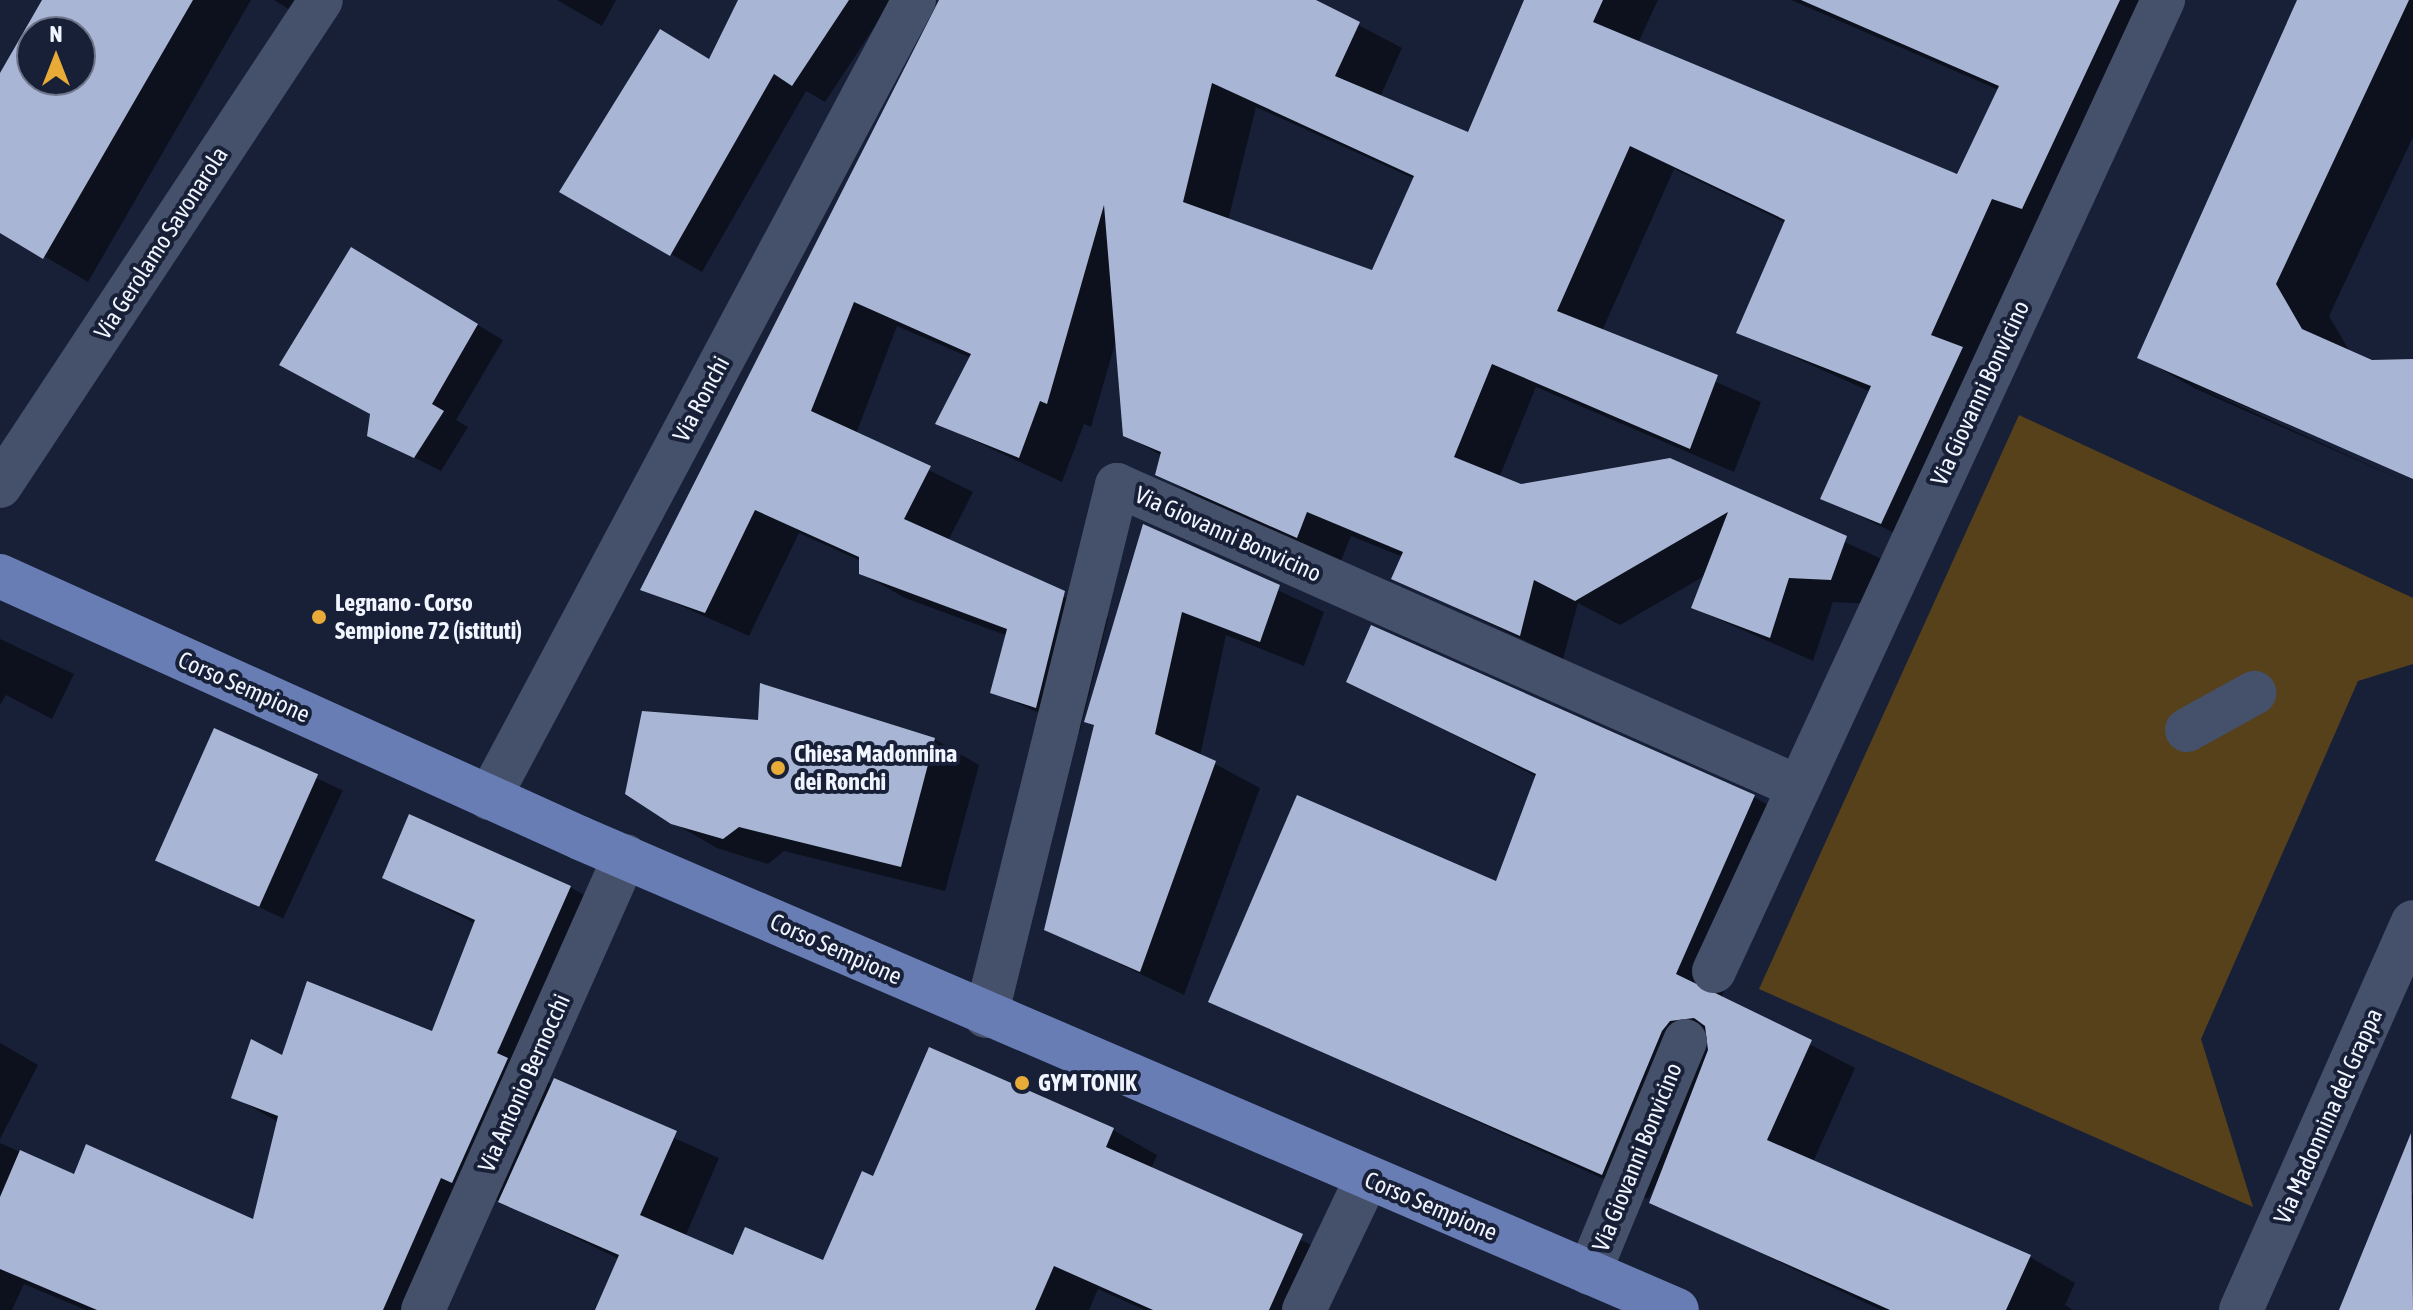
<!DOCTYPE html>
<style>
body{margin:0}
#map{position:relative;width:2413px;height:1310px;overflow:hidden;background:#182038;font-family:"Asap Condensed",sans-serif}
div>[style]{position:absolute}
.green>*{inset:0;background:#57411a}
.shadow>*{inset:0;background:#0007;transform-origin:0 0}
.building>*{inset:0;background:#a8b5d4;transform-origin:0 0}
.pedestrian>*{height:44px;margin:-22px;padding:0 22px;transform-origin:22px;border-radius:22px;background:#45506b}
.minor>*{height:44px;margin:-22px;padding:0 22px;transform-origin:22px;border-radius:22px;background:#45506b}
.primary>*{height:44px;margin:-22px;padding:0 22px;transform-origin:22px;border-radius:22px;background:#687db4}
.dots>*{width:22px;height:22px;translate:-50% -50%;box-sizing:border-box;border:4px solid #182038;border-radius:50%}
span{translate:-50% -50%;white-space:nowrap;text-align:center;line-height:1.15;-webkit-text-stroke:8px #182038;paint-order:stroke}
.street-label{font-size:24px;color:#f1f5ff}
.poi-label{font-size:24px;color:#f1f5ff;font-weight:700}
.left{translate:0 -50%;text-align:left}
.north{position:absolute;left:16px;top:16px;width:80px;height:80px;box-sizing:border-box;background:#182038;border:2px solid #6f7588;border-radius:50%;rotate:0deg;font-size:22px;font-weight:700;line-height:32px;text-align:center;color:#f1f5ff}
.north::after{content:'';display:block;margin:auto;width:28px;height:36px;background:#e8ab37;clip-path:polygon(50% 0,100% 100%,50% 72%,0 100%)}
</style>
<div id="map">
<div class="green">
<div style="clip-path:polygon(2019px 415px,2413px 598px,2413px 664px,2358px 681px,2201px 1039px,2253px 1207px,1759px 989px)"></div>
</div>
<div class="shadow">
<div style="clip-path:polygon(evenodd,45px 0,251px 0,88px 282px,0 230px,0 77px,45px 0,32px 32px,80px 32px,80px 80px,32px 80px,32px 32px)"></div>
<div style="clip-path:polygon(274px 0,298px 0,292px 11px)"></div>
<div style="clip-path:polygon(557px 0,616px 0,602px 26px)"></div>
<div style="clip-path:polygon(740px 0,892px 0,825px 102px,806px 91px,702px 272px,562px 191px,710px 61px)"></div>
<div style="clip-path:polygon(evenodd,939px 0,1311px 0,1402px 48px,1380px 97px,1469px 134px,1526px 0,1658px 0,1638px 43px,1958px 176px,1999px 90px,1791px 0,2175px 0,1925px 548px,1823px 498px,1871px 392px,1738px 332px,1786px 223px,1674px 169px,1602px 331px,1761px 402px,1734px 472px,1536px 387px,1499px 478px,1520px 486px,1669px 460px,1890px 563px,1875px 604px,1833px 602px,1813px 661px,1693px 608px,1706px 575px,1620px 625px,1578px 603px,1563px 659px,1394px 578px,1403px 557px,1351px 536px,1341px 561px,1201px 499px,1158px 474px,1162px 456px,1125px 435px,1117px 337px,1091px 427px,1084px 424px,1062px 482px,937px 423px,971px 358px,897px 326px,856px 434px,973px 492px,948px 541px,1108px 618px,1080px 731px,992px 692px,1008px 636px,905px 598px,861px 573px,861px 561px,799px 533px,749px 636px,643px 589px,939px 0,1256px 107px,1415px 179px,1373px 273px,1228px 221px,1256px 107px)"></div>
<div style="clip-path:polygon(2299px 0,2413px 0,2413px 137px,2329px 316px,2350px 352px,2372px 362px,2413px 361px,2413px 477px,2194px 385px,2413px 485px,2194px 388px,2140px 357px)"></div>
<div style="clip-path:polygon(377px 265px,503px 340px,456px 420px,468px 427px,441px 471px,369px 435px)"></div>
<div style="clip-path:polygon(1144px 527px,1324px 612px,1304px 666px,1226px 635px,1200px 756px,1260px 788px,1184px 995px,1047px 929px,1096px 726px,1087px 721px)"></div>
<div style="clip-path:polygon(0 639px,74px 674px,52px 719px,6px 695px,0 705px)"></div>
<div style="clip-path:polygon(1349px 681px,1754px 797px,1799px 823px,1721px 998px,1855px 1068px,1813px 1162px,2030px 1257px,2075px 1283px,2065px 1305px,2073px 1310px,1881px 1310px,1652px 1202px,1665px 1167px,1648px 1199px,1210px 1001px,1497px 884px,1537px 777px)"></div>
<div style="left:215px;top:731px;width:141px;height:141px;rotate:25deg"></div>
<div style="clip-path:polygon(934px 739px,979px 765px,945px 891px,784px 851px,768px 864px,717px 848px,672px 822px)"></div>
<div style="clip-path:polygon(384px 877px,570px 887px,613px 912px,539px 1078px,719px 1158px,685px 1237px,734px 1258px,824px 1263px,874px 1178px,930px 1050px,1113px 1130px,1157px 1155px,1151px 1169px,1345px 1261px,1323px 1310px,1145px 1310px,1098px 1289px,1089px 1310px,597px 1310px,619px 1259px,498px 1200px,484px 1201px,437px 1310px,86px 1310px,24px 1284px,12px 1310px,0 1310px,0 1143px,76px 1177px,255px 1222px,278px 1122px,234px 1097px,283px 1057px,433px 1034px,476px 924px)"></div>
<div style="clip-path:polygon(0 1043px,38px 1065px,0 1139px)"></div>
<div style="clip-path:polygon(2413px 1193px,2413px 1310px,2341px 1310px,2399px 1226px)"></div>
</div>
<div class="building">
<div style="clip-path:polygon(evenodd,42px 0,193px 0,43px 259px,0 233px,0 73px,42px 0,32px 32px,80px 32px,80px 80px,32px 80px,32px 32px)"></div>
<div style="clip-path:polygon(738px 0,849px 0,792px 86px,774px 74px,670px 256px,559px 192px,660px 29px,709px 59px)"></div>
<div style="clip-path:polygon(evenodd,939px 0,1316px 0,1360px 22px,1335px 76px,1468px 132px,1524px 0,1603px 0,1593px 22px,1957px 174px,1999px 86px,1801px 0,2120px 0,2022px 209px,1992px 199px,1931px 335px,1963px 347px,1881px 524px,1820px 499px,1871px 386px,1736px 333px,1785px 220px,1630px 146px,1557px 311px,1718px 375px,1690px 449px,1492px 364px,1454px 457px,1521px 484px,1670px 458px,1847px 536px,1831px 580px,1789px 578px,1770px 638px,1691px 608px,1728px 512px,1575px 601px,1534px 580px,1520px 636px,1391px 579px,1403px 552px,1307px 512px,1297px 538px,1155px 475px,1161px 452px,1123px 436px,1104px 205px,1047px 404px,1040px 401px,1019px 458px,935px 424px,971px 354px,854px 302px,811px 411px,931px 466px,904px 519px,1065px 591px,1036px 708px,990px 693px,1007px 629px,859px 574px,859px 557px,755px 510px,705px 613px,640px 590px,939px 0,1212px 83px,1414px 176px,1372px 270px,1183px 202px,1212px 83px)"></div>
<div style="clip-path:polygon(2297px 0,2409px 0,2276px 284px,2302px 329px,2372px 360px,2413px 359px,2413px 479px,2137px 358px)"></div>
<div style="clip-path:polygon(351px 247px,478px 324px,432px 404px,444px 411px,414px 458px,367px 436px,370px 414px,279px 365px)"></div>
<div style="clip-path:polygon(1143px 524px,1280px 585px,1260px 642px,1182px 612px,1155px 734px,1216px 761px,1140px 972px,1044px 930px,1094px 725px,1084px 722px)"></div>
<div style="clip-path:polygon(1371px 625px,1755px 795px,1676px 974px,1812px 1040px,1767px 1140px,2031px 1255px,2006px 1310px,1890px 1310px,1649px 1203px,1708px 1050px,1705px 1026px,1694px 1018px,1670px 1021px,1662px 1031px,1602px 1175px,1208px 1002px,1297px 795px,1496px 881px,1536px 774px,1346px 682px)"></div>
<div style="clip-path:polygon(760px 683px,935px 738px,901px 867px,739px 827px,723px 839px,671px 824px,625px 794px,642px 711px,758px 720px)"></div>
<div style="left:214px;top:728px;width:114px;height:145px;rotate:24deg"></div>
<div style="clip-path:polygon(409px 814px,571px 886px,497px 1053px,508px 1058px,452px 1183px,441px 1178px,383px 1310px,97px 1310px,0 1269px,0 1197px,20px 1150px,74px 1174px,86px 1144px,253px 1219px,278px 1116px,231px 1098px,251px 1039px,282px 1055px,307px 981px,432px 1031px,475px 920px,382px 878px)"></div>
<div style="clip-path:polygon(929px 1047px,1114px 1128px,1106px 1147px,1303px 1234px,1269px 1310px,1153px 1310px,1054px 1266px,1035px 1310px,595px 1310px,619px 1255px,498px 1202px,554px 1078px,677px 1131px,640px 1215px,733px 1255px,745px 1227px,823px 1260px,862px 1171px,873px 1176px)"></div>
<div style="clip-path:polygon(2411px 1133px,2413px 1310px,2339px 1310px)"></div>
</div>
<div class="pedestrian">
<div style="left:2187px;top:730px;width:77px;rotate:-28.9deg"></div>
</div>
<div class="minor">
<div style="left:0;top:486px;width:582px;rotate:-56.56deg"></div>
<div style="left:489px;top:798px;width:904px;rotate:-61.96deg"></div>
<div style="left:1714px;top:971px;width:1070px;rotate:-65.18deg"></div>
<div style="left:986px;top:1016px;width:547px;rotate:-76.14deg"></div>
<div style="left:1117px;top:485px;width:743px;rotate:23.91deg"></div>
<div style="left:1589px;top:1273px;width:251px;rotate:-67.5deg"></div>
<div style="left:423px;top:1310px;width:497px;rotate:-66deg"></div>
<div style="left:1304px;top:1310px;width:146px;rotate:-64.5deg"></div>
<div style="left:2241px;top:1310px;width:424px;rotate:-66.1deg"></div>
</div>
<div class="primary">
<div style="left:0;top:576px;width:636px;rotate:24.31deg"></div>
<div style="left:580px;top:838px;width:1194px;rotate:23.28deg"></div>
</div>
<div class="dots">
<div style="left:319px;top:617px;background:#e8ab37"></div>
<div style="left:778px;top:768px;background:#e8ab37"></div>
<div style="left:1022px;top:1083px;background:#e8ab37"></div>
</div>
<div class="street-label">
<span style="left:161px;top:243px;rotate:-57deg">Via Gerolamo Savonarola</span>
<span style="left:1980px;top:393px;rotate:-65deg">Via Giovanni Bonvicino</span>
<span style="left:701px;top:399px;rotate:-62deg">Via Ronchi</span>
<span style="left:1228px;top:534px;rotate:24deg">Via Giovanni Bonvicino</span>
<span style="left:244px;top:687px;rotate:24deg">Corso Sempione</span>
<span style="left:836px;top:949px;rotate:24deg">Corso Sempione</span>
<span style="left:524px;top:1083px;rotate:-66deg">Via Antonio Bernocchi</span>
<span style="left:2328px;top:1116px;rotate:-66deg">Via Madonnina del Grappa</span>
<span style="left:1637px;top:1157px;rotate:-68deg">Via Giovanni Bonvicino</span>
<span style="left:1431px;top:1206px;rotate:23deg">Corso Sempione</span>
</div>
<div class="poi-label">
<span class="left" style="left:335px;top:617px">Legnano - Corso<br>Sempione 72 (istituti)</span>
<span class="left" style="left:794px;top:768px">Chiesa Madonnina<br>dei Ronchi</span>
<span class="left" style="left:1038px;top:1083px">GYM TONIK</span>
</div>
<div class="north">N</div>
</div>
